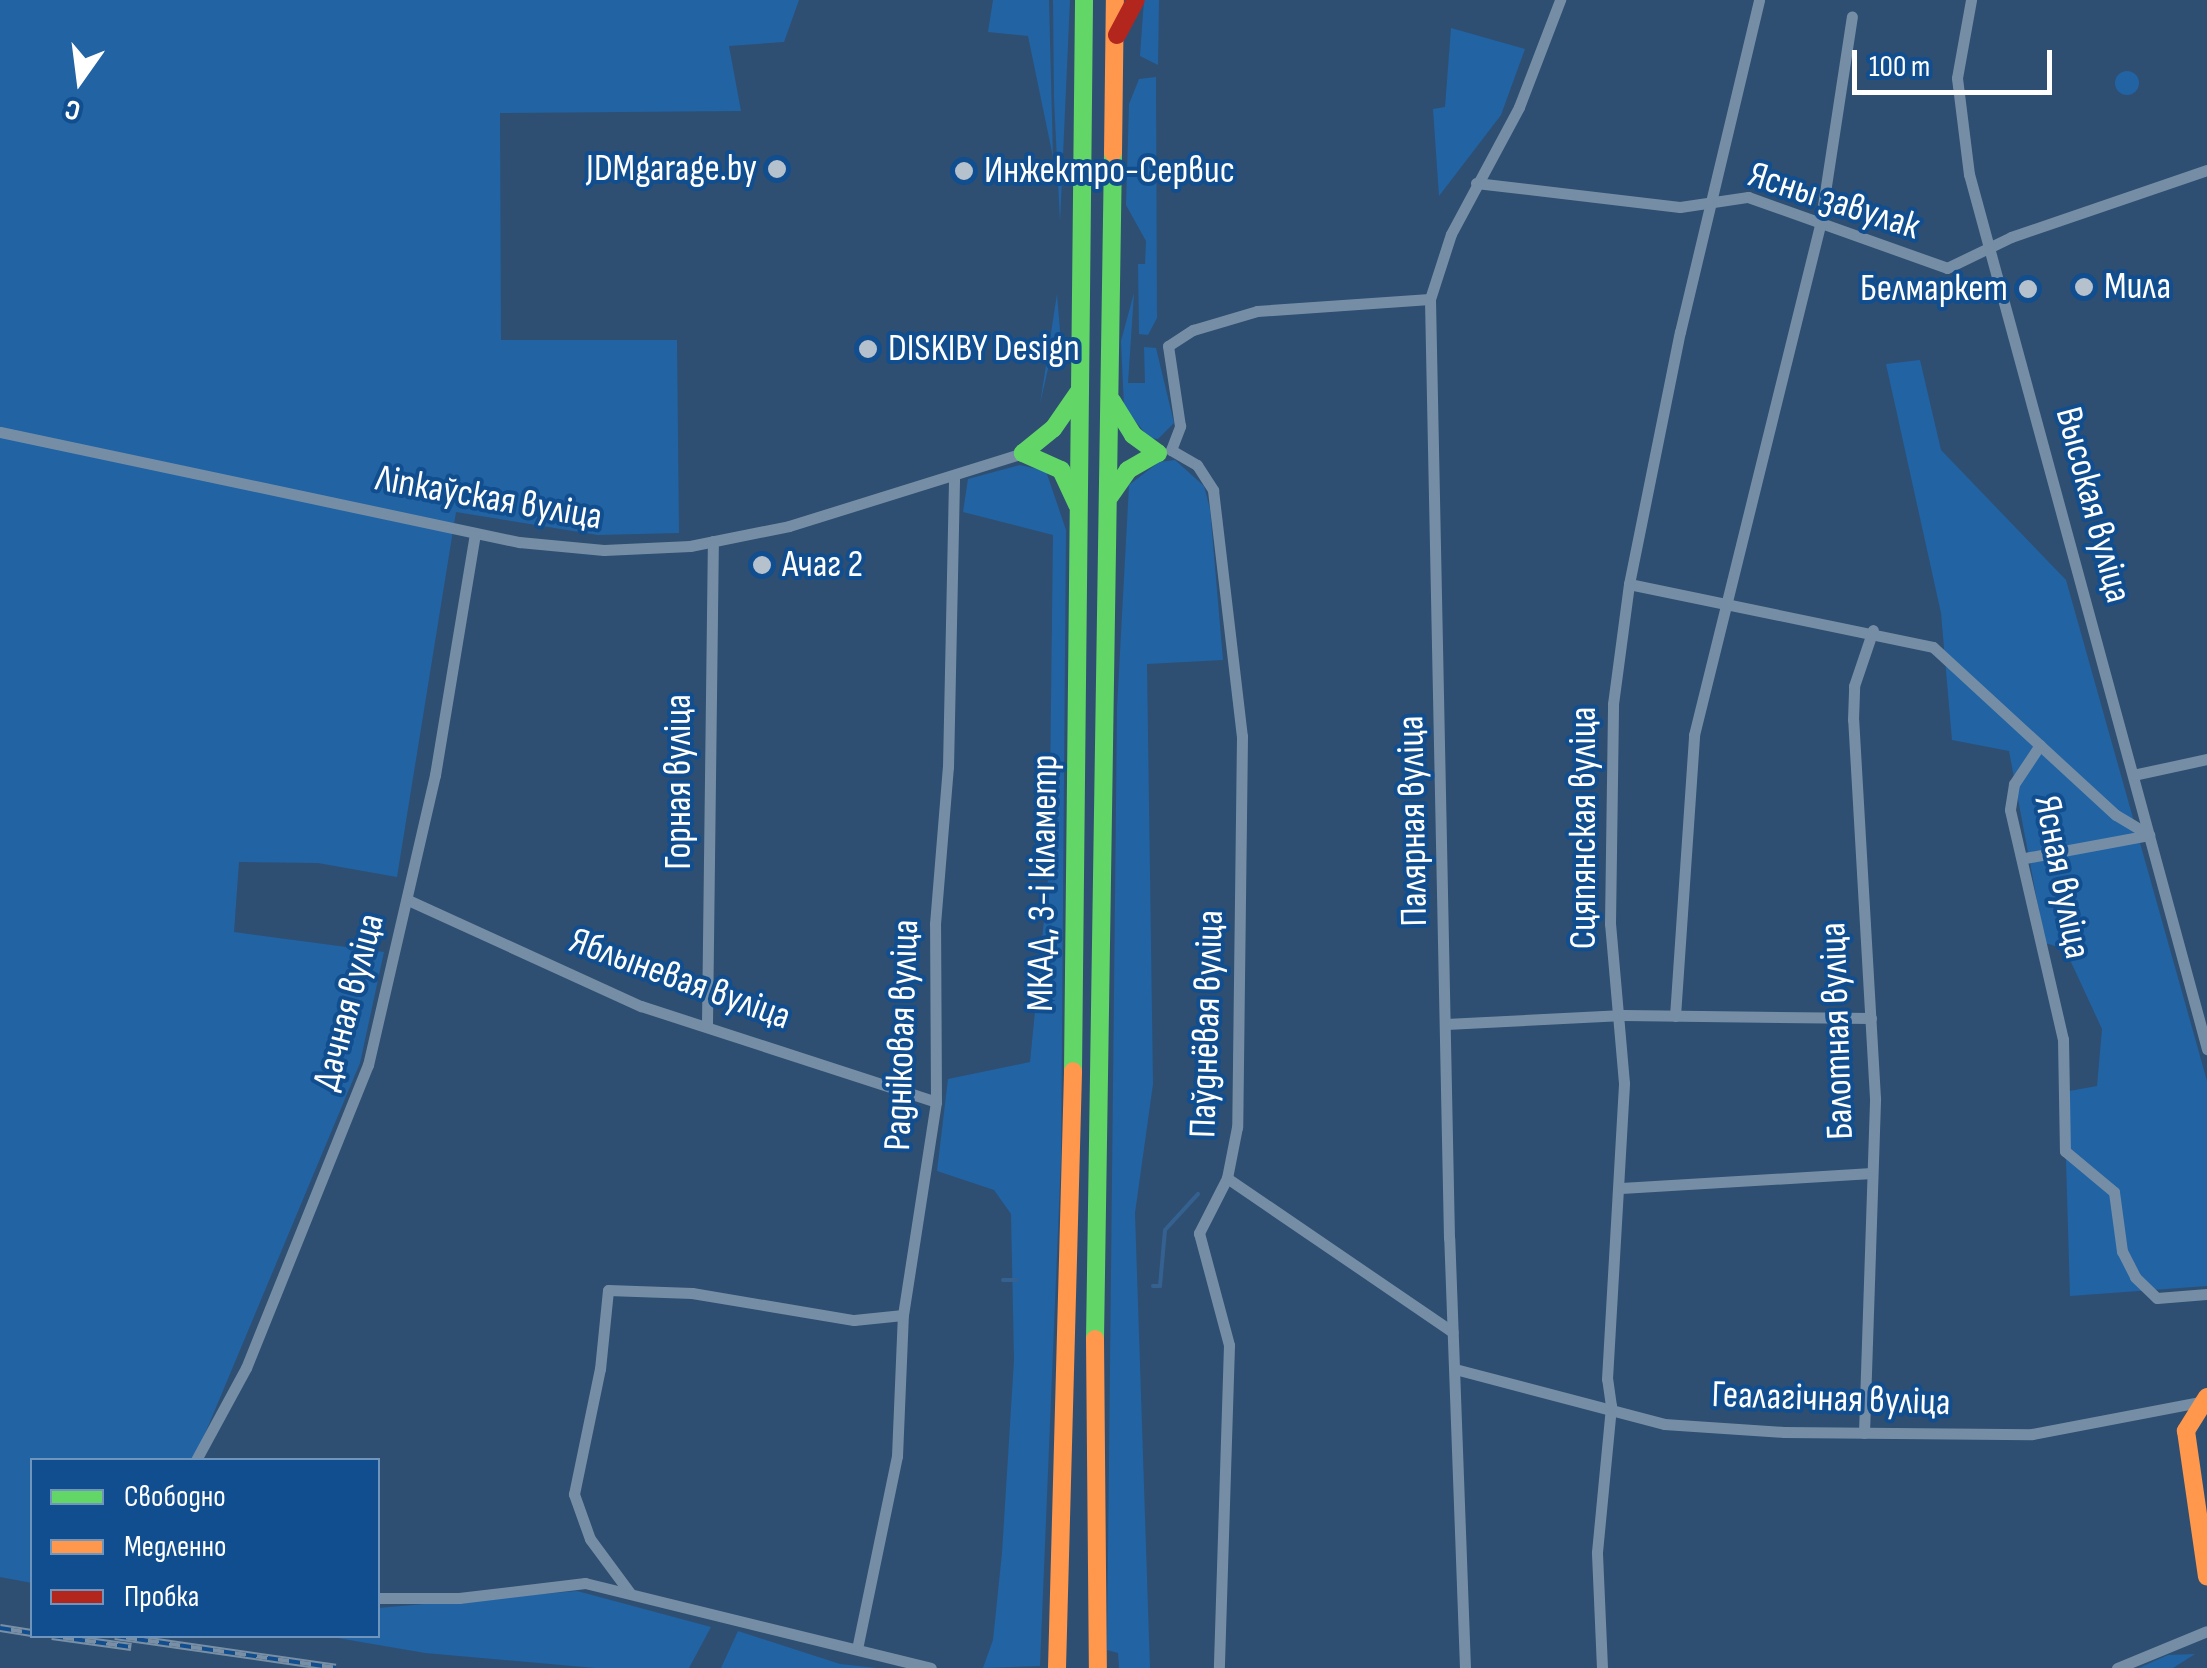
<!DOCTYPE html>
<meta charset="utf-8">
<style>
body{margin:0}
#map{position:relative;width:2207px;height:1668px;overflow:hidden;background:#2e4f72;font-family:"Sofia Sans Condensed",sans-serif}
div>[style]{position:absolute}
.green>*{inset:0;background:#2263a4}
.round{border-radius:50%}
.stream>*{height:4px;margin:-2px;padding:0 2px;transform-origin:2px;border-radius:2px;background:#356190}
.street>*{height:11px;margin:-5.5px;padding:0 5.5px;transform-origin:5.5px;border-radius:5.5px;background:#758ea6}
.fast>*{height:18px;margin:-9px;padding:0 9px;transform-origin:9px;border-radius:9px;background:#63d668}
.slow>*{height:18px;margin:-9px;padding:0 9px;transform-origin:9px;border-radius:9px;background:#ff974d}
.jam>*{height:18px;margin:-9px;padding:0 9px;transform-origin:9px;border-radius:9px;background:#b3261e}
.rail>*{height:8px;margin-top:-4px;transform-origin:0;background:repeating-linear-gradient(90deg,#114e8f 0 11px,#788fa5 0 22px);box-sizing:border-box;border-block:2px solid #788fa5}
.dots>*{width:28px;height:28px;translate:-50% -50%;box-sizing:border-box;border:5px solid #114e8f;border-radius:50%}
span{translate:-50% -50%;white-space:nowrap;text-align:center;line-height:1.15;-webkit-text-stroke:8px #114e8f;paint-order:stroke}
.poi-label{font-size:38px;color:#fff}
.right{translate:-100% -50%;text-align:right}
.left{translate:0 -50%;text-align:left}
.street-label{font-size:38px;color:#fff}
.legend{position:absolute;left:30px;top:1458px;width:350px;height:180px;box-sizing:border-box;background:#114e8f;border:2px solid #7095bc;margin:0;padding:12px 18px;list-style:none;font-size:30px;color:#fff}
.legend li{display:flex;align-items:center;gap:20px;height:50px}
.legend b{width:50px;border:2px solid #7095bc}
.north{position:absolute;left:30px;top:30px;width:100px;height:100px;-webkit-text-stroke:8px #114e8f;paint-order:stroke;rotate:194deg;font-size:28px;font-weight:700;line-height:40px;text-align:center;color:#fff}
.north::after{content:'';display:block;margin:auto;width:35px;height:45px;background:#fff;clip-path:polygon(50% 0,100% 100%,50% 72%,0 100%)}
.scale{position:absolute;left:1852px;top:50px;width:200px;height:45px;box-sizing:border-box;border:5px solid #fff;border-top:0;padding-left:12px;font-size:30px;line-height:35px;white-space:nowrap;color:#fff;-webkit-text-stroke:8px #114e8f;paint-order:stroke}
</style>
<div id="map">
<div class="green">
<div style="clip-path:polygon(0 0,799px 0,784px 42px,729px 46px,741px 111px,500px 113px,501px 340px,677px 340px,679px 533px,598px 535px,456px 512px,397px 877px,318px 863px,239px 862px,234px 932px,384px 952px,360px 1063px,194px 1460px,32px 1460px,32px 1583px,0 1577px)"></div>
<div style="clip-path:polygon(993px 0,1049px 0,1053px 157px,1028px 36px,988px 32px)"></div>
<div style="clip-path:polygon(1053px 0,1070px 0,1060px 222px,1054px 99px)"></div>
<div style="clip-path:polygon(1144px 0,1159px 0,1158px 65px,1140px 56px)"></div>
<div style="clip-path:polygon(1451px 28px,1525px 49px,1501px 115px,1439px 196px,1433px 109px,1445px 107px)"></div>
<div class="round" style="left:2115px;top:71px;width:24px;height:24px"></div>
<div style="clip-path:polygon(1156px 77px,1157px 318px,1148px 335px,1139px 334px,1138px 264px,1145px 264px,1146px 241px,1126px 205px,1129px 104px,1139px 79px)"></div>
<div style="clip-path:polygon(1134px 293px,1128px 383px,1145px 383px,1144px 347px,1156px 348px,1174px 423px,1158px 439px,1149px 438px,1124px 407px,1121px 341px)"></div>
<div style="clip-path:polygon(1057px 294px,1063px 368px,1048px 369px,1040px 404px)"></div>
<div style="clip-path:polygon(1920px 360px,1941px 450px,2066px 580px,2207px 1081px,2207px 1286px,2070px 1296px,2064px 1092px,2097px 1086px,2102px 1029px,2065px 949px,2045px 943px,2009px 751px,1952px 740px,1941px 613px,1886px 364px)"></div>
<div style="clip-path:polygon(1175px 460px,1204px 486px,1210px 509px,1223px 660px,1147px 664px,1153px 1084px,1135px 1213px,1150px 1668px,1119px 1668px,1118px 1653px,1107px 1650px,1117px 708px,1129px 485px,1159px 462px)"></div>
<div style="clip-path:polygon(1020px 465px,1046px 471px,1066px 530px,1061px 1157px,1040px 1666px,983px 1668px,993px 1640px,1002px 1553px,1014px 1360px,1011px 1214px,994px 1190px,937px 1171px,948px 1079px,1030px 1062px,1049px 869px,1053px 535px,963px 512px,968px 479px)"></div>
<div style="clip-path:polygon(577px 1591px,711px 1627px,689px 1668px,595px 1668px,425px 1653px,326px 1636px,378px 1636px,378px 1608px)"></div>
<div style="clip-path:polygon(738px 1631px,840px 1664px,877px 1668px,721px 1668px)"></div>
<div style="clip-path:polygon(2195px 1654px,2173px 1668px,2139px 1668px,2168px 1655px)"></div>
</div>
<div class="stream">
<div style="left:1003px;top:1280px;width:13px"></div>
<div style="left:1153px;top:1286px;width:7px"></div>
<div style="left:1160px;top:1286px;width:56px;rotate:-84.9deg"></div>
<div style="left:1165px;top:1230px;width:49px;rotate:-47.5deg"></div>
</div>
<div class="street">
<div style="left:1971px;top:0;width:79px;rotate:100.2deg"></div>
<div style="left:1957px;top:78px;width:97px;rotate:82.9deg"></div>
<div style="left:1969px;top:174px;width:907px;rotate:74.78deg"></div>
<div style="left:1476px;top:183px;width:205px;rotate:6.7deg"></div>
<div style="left:1680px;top:207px;width:69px;rotate:-8.4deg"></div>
<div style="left:1748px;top:197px;width:211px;rotate:19.6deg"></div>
<div style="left:1947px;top:268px;width:71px;rotate:-25.8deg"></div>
<div style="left:2011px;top:237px;width:207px;rotate:-18.9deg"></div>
<div style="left:0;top:432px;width:531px;rotate:11.97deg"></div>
<div style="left:519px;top:542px;width:85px;rotate:5.4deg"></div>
<div style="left:604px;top:550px;width:86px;rotate:-2.7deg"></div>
<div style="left:690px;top:546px;width:101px;rotate:-11.4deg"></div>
<div style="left:789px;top:526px;width:245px;rotate:-17.3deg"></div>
<div style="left:1171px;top:450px;width:30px;rotate:30deg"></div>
<div style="left:1197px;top:465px;width:30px;rotate:57deg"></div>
<div style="left:1213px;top:490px;width:248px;rotate:83.3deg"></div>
<div style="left:1242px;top:736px;width:391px;rotate:90.7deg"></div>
<div style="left:1237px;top:1127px;width:52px;rotate:101.1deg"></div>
<div style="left:1227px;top:1178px;width:62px;rotate:117deg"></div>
<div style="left:1199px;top:1233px;width:116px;rotate:75deg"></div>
<div style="left:1229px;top:1345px;width:323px;rotate:91.8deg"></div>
<div style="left:1171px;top:450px;width:26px;rotate:-69deg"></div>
<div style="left:1180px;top:426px;width:81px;rotate:-98.5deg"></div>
<div style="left:1168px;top:346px;width:30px;rotate:-33deg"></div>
<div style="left:1193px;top:330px;width:67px;rotate:-16.5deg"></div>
<div style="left:1257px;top:311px;width:173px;rotate:-4deg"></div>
<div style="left:1629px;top:584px;width:310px;rotate:11.7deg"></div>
<div style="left:1933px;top:647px;width:248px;rotate:42.6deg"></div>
<div style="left:2116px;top:815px;width:39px;rotate:31deg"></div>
<div style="left:2040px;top:745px;width:47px;rotate:123.7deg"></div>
<div style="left:2014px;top:784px;width:26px;rotate:99deg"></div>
<div style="left:2010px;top:810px;width:235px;rotate:77deg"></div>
<div style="left:2063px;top:1039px;width:112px;rotate:89deg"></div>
<div style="left:2065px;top:1151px;width:64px;rotate:39.9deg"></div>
<div style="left:2114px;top:1192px;width:60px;rotate:82.3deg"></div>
<div style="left:2122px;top:1251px;width:29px;rotate:63deg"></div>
<div style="left:2135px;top:1277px;width:30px;rotate:44deg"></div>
<div style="left:2157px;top:1298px;width:50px;rotate:-4.6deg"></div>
<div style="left:2133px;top:775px;width:76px;rotate:-12.2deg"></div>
<div style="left:2025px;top:858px;width:126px;rotate:-10.5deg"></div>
<div style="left:408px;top:900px;width:256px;rotate:24.5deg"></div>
<div style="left:641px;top:1006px;width:310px;rotate:18deg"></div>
<div style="left:1675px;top:1016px;width:282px;rotate:-86.1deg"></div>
<div style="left:1694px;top:735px;width:525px;rotate:-76.12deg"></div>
<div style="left:1820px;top:225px;width:211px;rotate:-81.3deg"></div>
<div style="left:707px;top:1024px;width:483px;rotate:-89.3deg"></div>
<div style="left:1446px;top:1024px;width:177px;rotate:-2.9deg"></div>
<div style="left:1623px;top:1015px;width:248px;rotate:0.7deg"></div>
<div style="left:1227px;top:1178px;width:273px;rotate:34.3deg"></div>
<div style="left:1621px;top:1188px;width:251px;rotate:-3.4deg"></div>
<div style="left:1455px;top:1369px;width:216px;rotate:14.7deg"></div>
<div style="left:1664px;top:1424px;width:120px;rotate:3.8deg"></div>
<div style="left:1784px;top:1432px;width:248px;rotate:0.5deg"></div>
<div style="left:2032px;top:1434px;width:170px;rotate:-10.8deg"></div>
<div style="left:1864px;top:1433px;width:335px;rotate:-88.1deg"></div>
<div style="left:1875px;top:1098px;width:379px;rotate:-93.3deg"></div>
<div style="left:1853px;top:720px;width:34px;rotate:-88deg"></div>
<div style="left:1854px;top:686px;width:59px;rotate:-71.3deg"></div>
<div style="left:196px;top:1460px;width:105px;rotate:-61.5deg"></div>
<div style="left:246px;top:1368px;width:327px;rotate:-68.1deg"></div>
<div style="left:368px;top:1065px;width:298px;rotate:-77deg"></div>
<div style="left:435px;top:775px;width:245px;rotate:-80.6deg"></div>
<div style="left:630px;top:1593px;width:67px;rotate:-126.5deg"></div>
<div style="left:590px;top:1539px;width:48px;rotate:-109.6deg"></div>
<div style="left:574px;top:1494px;width:128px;rotate:-78.3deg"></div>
<div style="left:600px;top:1369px;width:79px;rotate:-84.2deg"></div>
<div style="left:608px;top:1290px;width:84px;rotate:2deg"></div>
<div style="left:692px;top:1293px;width:164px;rotate:9.5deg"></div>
<div style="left:854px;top:1320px;width:49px;rotate:-5.8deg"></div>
<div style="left:378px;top:1598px;width:81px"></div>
<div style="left:459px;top:1598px;width:127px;rotate:-6.8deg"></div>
<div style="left:585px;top:1583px;width:356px;rotate:13.8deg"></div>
<div style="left:857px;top:1649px;width:197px;rotate:-78.3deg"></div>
<div style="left:897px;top:1456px;width:141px;rotate:-87.6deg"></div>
<div style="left:903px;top:1315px;width:216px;rotate:-81.2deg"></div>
<div style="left:936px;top:1102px;width:178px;rotate:-90.3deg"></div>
<div style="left:935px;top:924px;width:158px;rotate:-85.3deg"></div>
<div style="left:948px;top:767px;width:290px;rotate:-88.8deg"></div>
<div style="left:1465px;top:1668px;width:430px;rotate:-92.1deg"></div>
<div style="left:1449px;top:1238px;width:939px;rotate:-91.16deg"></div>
<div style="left:1430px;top:299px;width:68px;rotate:-72.1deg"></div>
<div style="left:1451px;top:234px;width:144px;rotate:-61.8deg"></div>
<div style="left:1519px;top:107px;width:115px;rotate:-69deg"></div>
<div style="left:1602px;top:1668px;width:116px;rotate:-92.5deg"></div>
<div style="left:1597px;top:1552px;width:147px;rotate:-84.5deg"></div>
<div style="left:1611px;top:1406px;width:27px;rotate:-98deg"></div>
<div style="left:1607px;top:1379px;width:296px;rotate:-86.7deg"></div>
<div style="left:1624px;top:1083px;width:160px;rotate:-95deg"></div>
<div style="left:1610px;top:924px;width:220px;rotate:-89.2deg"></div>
<div style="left:1613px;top:704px;width:121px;rotate:-82.4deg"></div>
<div style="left:1629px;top:584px;width:257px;rotate:-78.6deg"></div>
<div style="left:1680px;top:332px;width:341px;rotate:-76.6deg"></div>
<div style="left:2117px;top:1668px;width:97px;rotate:-22.3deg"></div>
</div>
<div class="fast">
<div style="left:1112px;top:401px;width:40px;rotate:58deg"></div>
<div style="left:1133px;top:435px;width:31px;rotate:36deg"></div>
<div style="left:1023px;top:453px;width:42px;rotate:24.1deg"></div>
<div style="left:1061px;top:470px;width:38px;rotate:65deg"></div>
<div style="left:1023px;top:453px;width:38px;rotate:-39deg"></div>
<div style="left:1053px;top:429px;width:47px;rotate:-55.3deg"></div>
<div style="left:1110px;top:496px;width:32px;rotate:-55deg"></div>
<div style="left:1128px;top:470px;width:34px;rotate:-30deg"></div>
<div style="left:1073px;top:1071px;width:1071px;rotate:-89.41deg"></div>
<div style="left:1095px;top:1339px;width:1186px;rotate:-89.13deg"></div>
</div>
<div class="slow">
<div style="left:1113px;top:153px;width:153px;rotate:-89.3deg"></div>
<div style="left:1095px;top:1339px;width:329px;rotate:89.5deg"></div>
<div style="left:2207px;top:1397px;width:40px;rotate:122deg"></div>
<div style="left:2186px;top:1431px;width:147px;rotate:81.8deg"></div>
<div style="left:1057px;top:1668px;width:597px;rotate:-88.46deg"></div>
</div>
<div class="jam">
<div style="left:1117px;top:35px;width:40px;rotate:-62deg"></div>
</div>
<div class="rail">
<div style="left:0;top:1628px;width:32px;rotate:9deg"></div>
<div style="left:52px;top:1636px;width:80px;rotate:7.9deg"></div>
<div style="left:115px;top:1636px;width:223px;rotate:8.2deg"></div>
</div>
<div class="dots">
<div style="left:777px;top:169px;background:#b6c1ce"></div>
<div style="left:964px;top:171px;background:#b6c1ce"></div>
<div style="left:2084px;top:287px;background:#b6c1ce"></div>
<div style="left:2028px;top:289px;background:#b6c1ce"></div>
<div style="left:868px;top:349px;background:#b6c1ce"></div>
<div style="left:762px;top:565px;background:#b6c1ce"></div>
</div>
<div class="poi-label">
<span class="right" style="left:757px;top:169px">JDMgarage.by</span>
<span class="left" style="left:984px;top:171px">Инжектро-Сервис</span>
<span class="left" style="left:2104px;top:287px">Мила</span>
<span class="right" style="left:2008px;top:289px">Белмаркет</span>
<span class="left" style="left:888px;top:349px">DISKIBY Design</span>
<span class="left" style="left:782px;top:565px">Ачаг 2</span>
</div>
<div class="street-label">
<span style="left:1834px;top:201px;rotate:18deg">Ясны завулак</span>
<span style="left:489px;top:498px;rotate:10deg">Ліпкаўская вуліца</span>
<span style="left:2093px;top:505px;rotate:75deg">Высокая вуліца</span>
<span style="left:679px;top:782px;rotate:-90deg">Горная вуліца</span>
<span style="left:1413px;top:821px;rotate:-91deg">Палярная вуліца</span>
<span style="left:1584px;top:828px;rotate:-90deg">Сцяпянская вуліца</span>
<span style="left:2062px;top:877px;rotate:79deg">Ясная вуліца</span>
<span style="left:1043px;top:883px;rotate:-89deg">МКАД, 3-і кіламетр</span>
<span style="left:680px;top:979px;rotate:20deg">Яблыневая вуліца</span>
<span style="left:349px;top:1002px;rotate:-75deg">Дачная вуліца</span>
<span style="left:1207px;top:1024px;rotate:-88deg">Паўднёвая вуліца</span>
<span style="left:1837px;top:1031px;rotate:-92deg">Балотная вуліца</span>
<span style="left:902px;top:1035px;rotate:-88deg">Радніковая вуліца</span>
<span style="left:1831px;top:1399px;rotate:2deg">Геалагічная вуліца</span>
</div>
<ul class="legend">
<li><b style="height:12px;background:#63d668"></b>Свободно</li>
<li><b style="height:12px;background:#ff974d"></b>Медленно</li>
<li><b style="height:12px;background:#b3261e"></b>Пробка</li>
</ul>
<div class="north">С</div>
<div class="scale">100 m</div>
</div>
